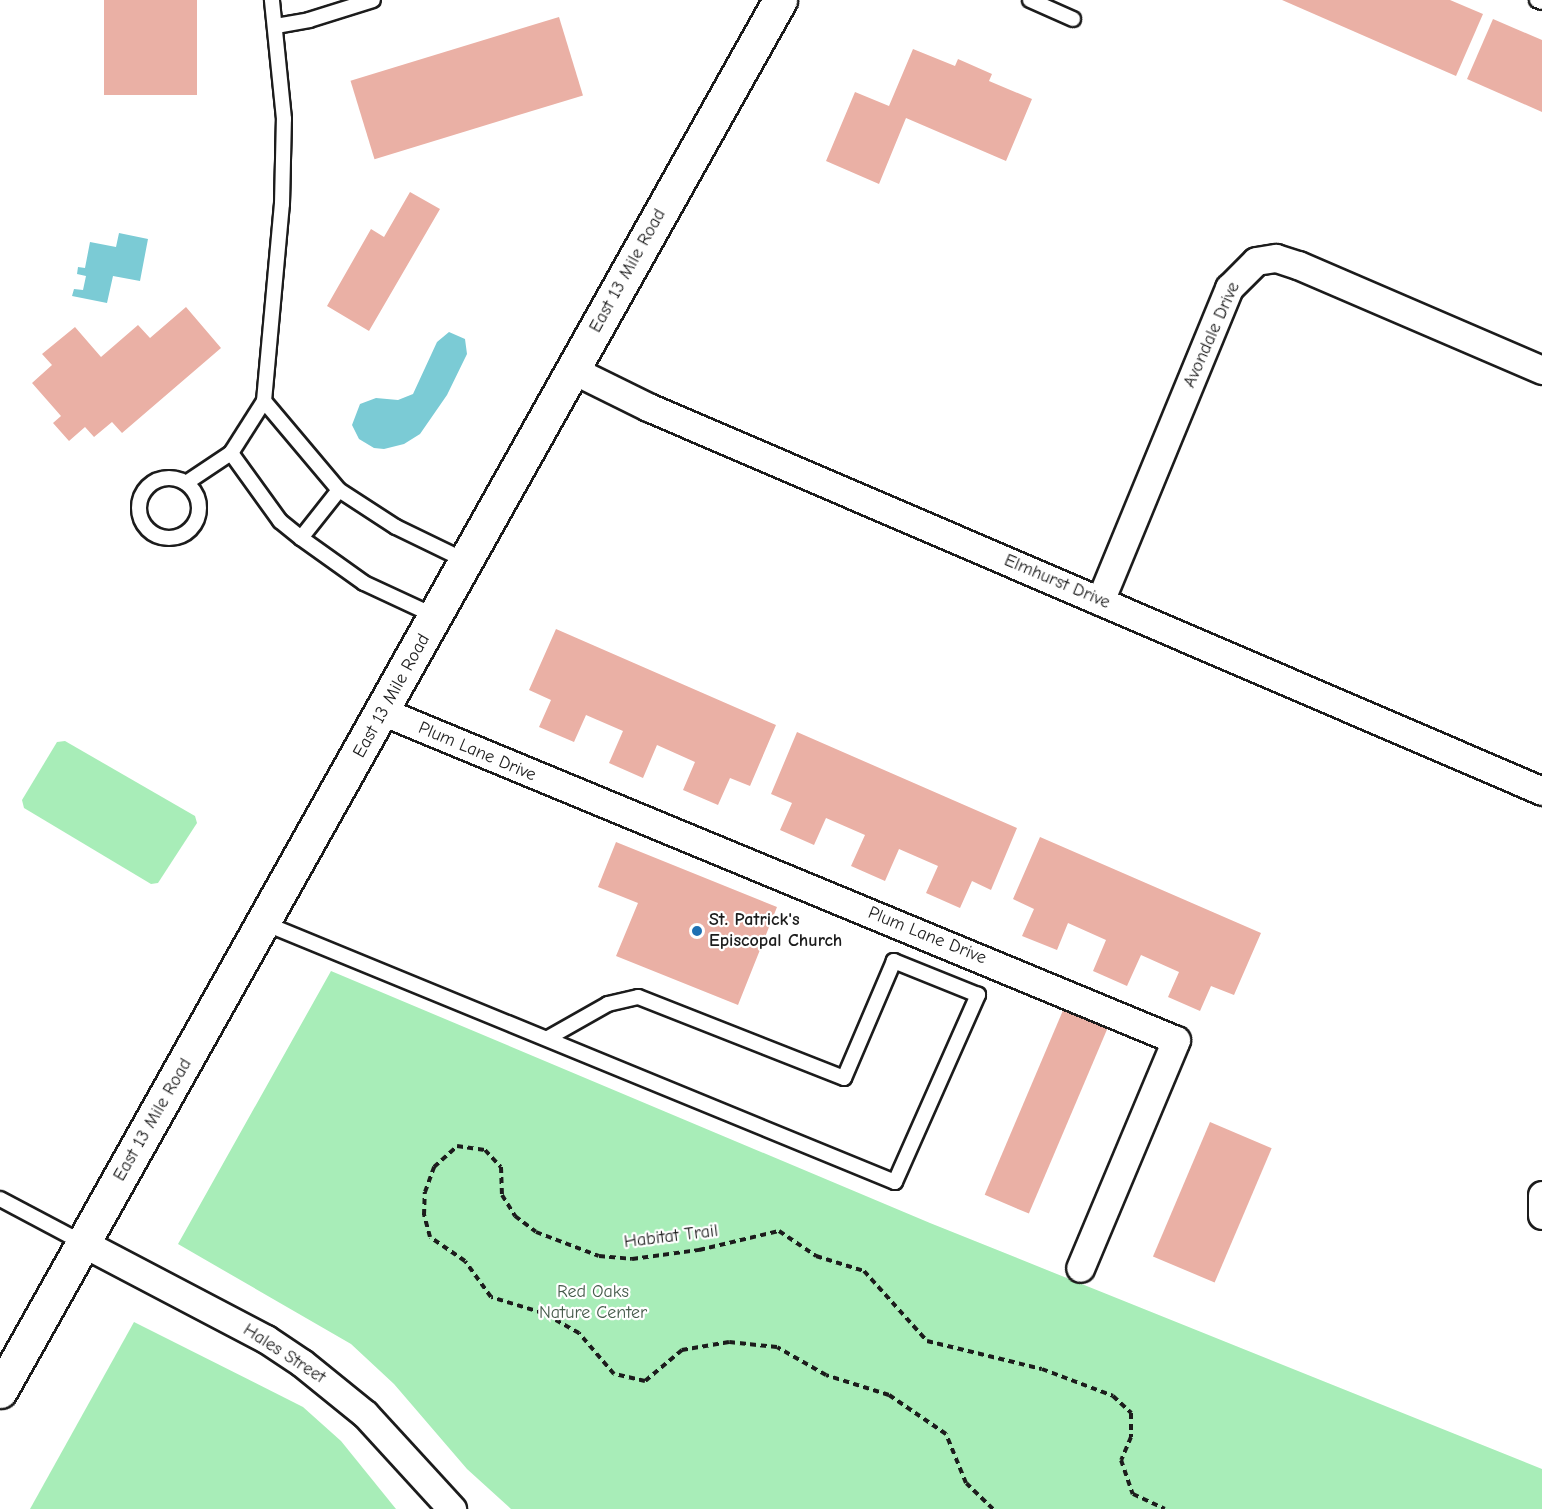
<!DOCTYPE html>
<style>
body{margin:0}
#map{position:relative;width:1542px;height:1509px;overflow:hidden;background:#fff;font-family:"Comic Neue",sans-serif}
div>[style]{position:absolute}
.green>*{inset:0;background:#a8edb8}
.water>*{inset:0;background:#7bcbd5}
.building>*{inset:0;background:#eab0a5;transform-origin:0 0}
.path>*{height:4px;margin-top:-2px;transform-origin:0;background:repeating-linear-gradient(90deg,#1c1c1c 0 6px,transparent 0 10.5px)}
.roads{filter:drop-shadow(2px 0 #1c1c1c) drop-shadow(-2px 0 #1c1c1c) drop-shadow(0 2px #1c1c1c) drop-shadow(0 -2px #1c1c1c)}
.lane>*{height:14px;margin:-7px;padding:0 7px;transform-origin:7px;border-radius:7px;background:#fff}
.lane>.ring{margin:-7px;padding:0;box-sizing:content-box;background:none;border:14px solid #fff;border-radius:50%}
.street>*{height:27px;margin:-13.5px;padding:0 13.5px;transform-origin:13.5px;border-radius:13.5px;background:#fff}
.secondary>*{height:33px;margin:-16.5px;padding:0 16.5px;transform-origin:16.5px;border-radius:16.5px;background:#fff}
.dots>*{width:16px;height:16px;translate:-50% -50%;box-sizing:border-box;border:3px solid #fff;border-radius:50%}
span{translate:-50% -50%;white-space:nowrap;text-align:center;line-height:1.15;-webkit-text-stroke:4.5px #fff;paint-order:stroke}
.street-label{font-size:18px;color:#1c1c1c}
.poi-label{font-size:18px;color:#1c1c1c;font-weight:700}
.left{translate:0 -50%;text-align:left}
.park-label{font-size:18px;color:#465b4b}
</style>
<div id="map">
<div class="green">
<div style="clip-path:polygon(65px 741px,195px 816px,197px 823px,158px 883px,151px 884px,24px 808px,22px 800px,57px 742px)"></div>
<div style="clip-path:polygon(331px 971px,930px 1223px,1542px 1469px,1542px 1509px,511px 1509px,467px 1469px,394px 1384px,351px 1344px,178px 1244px)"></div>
<div style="clip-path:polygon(134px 1322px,303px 1407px,341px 1441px,396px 1509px,30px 1509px)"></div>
</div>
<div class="water">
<div style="clip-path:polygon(119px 233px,148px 239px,140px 281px,113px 276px,107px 303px,72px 296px,74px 289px,83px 290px,86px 276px,77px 274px,78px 267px,85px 268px,90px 242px,116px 247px)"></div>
<div style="clip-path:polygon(449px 332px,465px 339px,467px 354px,447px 395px,420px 434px,404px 444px,384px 449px,374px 448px,359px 439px,352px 425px,360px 404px,376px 398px,398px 400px,413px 394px,437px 342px)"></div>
</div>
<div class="building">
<div style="left:104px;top:0;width:93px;height:95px"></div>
<div style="clip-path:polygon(1282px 0,1450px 0,1483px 14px,1456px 76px)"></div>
<div style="left:559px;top:17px;width:82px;height:218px;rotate:73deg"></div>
<div style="clip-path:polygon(1493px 19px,1542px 40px,1542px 112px,1467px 79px)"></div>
<div style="clip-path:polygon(913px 49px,955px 66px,958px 59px,992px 74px,989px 81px,1032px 99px,1006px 161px,906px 118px,879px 184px,826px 161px,855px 92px,889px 106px)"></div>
<div style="clip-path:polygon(410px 192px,440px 209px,369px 331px,327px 306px,371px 229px,384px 237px)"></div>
<div style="clip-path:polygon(186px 307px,221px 348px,122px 433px,112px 422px,94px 437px,85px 427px,69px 441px,53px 423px,61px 416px,32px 383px,52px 365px,42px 354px,75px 327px,101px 357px,138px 325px,150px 338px)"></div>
<div style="clip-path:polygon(556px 629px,776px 725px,750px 786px,730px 778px,718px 805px,683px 790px,695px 762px,657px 745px,643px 778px,609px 763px,623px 731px,586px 715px,574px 742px,539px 727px,551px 700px,529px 690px)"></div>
<div style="clip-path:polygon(797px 732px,1017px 828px,991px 890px,972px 881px,960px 908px,926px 893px,938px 866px,899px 849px,885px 881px,851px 866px,865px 835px,826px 818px,814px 845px,780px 830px,792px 803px,771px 794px)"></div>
<div style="clip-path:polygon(1040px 837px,1261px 933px,1234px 995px,1211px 986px,1200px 1011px,1168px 997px,1179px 972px,1141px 955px,1127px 986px,1093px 971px,1106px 940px,1068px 923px,1057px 950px,1022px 936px,1034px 909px,1013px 899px)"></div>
<div style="clip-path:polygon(616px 842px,777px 907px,738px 1005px,616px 956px,638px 903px,598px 887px)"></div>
<div style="left:1064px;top:1008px;width:48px;height:203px;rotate:23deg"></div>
<div style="left:1210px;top:1122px;width:67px;height:146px;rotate:23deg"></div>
</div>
<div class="path">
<div style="left:993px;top:1509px;width:37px;rotate:-136deg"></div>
<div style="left:966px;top:1483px;width:53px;rotate:-112.2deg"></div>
<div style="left:946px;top:1434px;width:69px;rotate:-145.6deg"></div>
<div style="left:889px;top:1395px;width:66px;rotate:-162.4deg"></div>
<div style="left:826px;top:1375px;width:56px;rotate:-150.3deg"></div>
<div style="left:777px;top:1347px;width:48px;rotate:-174.1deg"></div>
<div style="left:729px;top:1342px;width:48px;rotate:170.3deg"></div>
<div style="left:682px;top:1350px;width:48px;rotate:140deg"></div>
<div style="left:645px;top:1381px;width:32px;rotate:-167deg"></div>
<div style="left:614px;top:1374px;width:54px;rotate:-130.5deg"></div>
<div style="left:579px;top:1333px;width:41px;rotate:-150.9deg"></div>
<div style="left:543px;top:1313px;width:54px;rotate:-162.9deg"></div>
<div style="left:491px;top:1297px;width:44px;rotate:-125.8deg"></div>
<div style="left:465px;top:1261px;width:42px;rotate:-145.6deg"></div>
<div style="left:430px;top:1237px;width:23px;rotate:-105deg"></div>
<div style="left:424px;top:1215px;width:23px;rotate:-88deg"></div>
<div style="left:425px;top:1192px;width:27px;rotate:-70deg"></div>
<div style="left:434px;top:1167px;width:31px;rotate:-42deg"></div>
<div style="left:457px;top:1146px;width:28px;rotate:8deg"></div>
<div style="left:485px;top:1150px;width:23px;rotate:47deg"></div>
<div style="left:501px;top:1167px;width:28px;rotate:88deg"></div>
<div style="left:502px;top:1195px;width:25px;rotate:58deg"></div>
<div style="left:515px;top:1216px;width:26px;rotate:37deg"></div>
<div style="left:536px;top:1232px;width:67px;rotate:20.9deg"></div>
<div style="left:599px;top:1256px;width:33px;rotate:5deg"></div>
<div style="left:632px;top:1259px;width:68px;rotate:-7.7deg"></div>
<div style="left:699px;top:1250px;width:82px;rotate:-13.4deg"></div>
<div style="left:779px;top:1231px;width:45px;rotate:34deg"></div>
<div style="left:816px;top:1256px;width:50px;rotate:17.4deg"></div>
<div style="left:864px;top:1271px;width:94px;rotate:48deg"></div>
<div style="left:927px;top:1341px;width:118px;rotate:13.7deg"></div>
<div style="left:1042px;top:1369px;width:76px;rotate:20.8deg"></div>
<div style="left:1113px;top:1396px;width:25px;rotate:43deg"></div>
<div style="left:1131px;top:1413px;width:24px;rotate:90deg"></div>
<div style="left:1131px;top:1437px;width:25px;rotate:113deg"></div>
<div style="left:1121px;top:1460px;width:36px;rotate:71deg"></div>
<div style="left:1133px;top:1494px;width:35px;rotate:25deg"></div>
</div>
<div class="roads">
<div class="lane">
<div style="left:1030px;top:0;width:47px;rotate:23.8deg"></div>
<div style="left:1537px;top:0;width:5px;rotate:22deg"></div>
<div style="left:276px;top:26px;width:34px;rotate:-10deg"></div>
<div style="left:309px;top:20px;width:67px;rotate:-17.4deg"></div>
<div style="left:264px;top:401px;width:116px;rotate:49.9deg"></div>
<div style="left:339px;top:490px;width:68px;rotate:33deg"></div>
<div style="left:396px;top:527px;width:78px;rotate:25.9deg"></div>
<div style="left:231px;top:453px;width:84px;rotate:54.2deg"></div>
<div style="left:280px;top:521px;width:27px;rotate:39deg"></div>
<div style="left:301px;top:538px;width:77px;rotate:35.5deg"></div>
<div style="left:364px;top:583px;width:78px;rotate:24.9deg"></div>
<div class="ring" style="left:139px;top:478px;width:46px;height:46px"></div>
<div style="left:186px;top:483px;width:54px;rotate:-33.7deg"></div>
<div style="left:231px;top:453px;width:62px;rotate:-57.6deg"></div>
<div style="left:264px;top:401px;width:198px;rotate:-84.8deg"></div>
<div style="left:282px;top:204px;width:85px;rotate:-88.7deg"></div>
<div style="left:284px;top:119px;width:120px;rotate:-95.8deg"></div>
<div style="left:301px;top:538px;width:61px;rotate:-51.6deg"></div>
<div style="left:264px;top:923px;width:682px;rotate:22.32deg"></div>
<div style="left:895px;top:1182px;width:205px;rotate:-66.1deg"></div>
<div style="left:978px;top:995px;width:91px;rotate:-158deg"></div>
<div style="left:894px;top:961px;width:127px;rotate:113.1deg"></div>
<div style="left:844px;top:1078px;width:221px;rotate:-158.5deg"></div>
<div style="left:638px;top:997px;width:31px;rotate:167deg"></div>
<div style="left:608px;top:1004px;width:69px;rotate:150.5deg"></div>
<div style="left:0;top:1199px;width:94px;rotate:27.9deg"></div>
</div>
<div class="street">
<div style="left:573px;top:370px;width:84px;rotate:26.3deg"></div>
<div style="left:648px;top:407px;width:973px;rotate:23.24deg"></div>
<div style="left:1100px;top:601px;width:339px;rotate:-67.6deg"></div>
<div style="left:1229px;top:288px;width:38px;rotate:-45deg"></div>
<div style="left:1256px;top:261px;width:20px;rotate:-9deg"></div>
<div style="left:1276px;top:258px;width:23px;rotate:18deg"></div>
<div style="left:1298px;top:265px;width:266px;rotate:23.3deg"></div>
<div style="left:384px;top:712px;width:857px;rotate:22.5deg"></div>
<div style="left:1176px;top:1040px;width:247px;rotate:112.8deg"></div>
<div style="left:1542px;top:1195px;width:20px;rotate:90deg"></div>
<div style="left:83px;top:1243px;width:207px;rotate:27.7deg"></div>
<div style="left:266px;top:1339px;width:43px;rotate:33.7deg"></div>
<div style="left:302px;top:1363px;width:81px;rotate:39deg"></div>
<div style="left:365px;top:1414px;width:129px;rotate:47.5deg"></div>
</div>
<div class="secondary">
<div style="left:0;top:1391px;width:1595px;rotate:-60.72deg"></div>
</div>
</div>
<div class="dots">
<div style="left:697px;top:931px;background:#1f6fb2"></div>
</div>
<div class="street-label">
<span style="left:628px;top:271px;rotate:-61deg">East 13 Mile Road</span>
<span style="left:1212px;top:335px;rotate:-66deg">Avondale Drive</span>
<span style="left:1057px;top:582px;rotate:23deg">Elmhurst Drive</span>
<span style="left:392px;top:696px;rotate:-61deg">East 13 Mile Road</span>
<span style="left:477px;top:752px;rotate:23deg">Plum Lane Drive</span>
<span style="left:927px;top:936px;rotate:22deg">Plum Lane Drive</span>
<span style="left:153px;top:1120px;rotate:-60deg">East 13 Mile Road</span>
<span style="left:671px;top:1237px;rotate:-7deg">Habitat Trail</span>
<span style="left:284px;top:1354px;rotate:33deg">Hales Street</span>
</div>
<div class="poi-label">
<span class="left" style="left:709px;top:931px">St. Patrick's<br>Episcopal Church</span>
</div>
<div class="park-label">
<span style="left:593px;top:1303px">Red Oaks<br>Nature Center</span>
</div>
</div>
